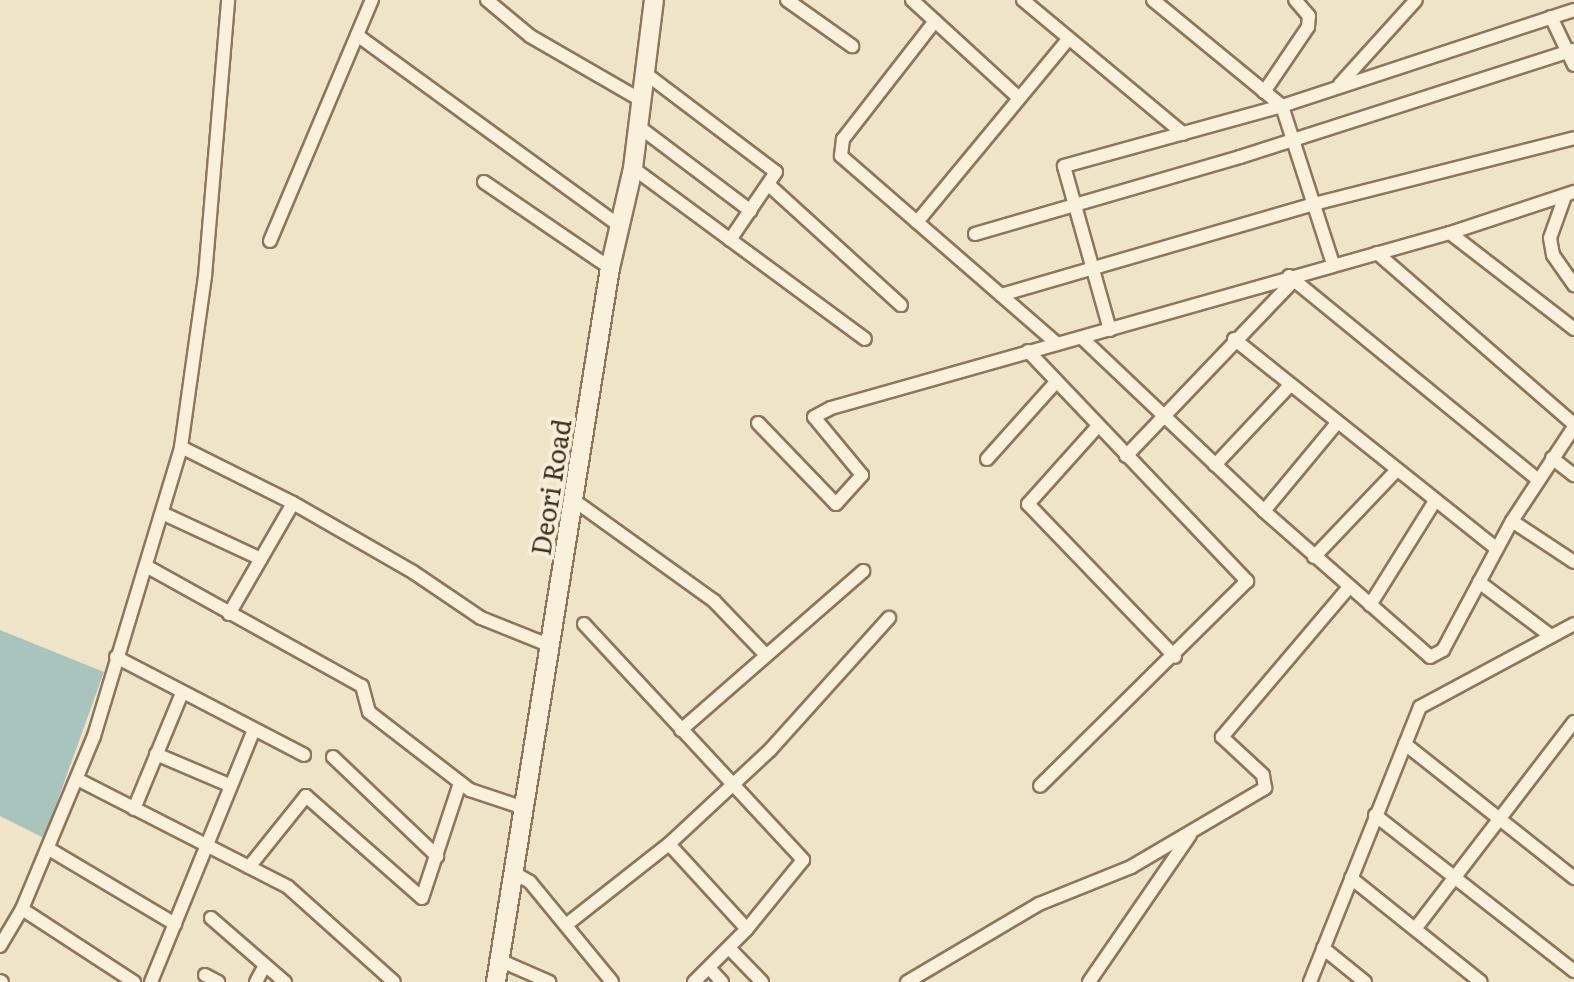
<!DOCTYPE html>
<style>
body{margin:0}
#map{position:relative;width:1574px;height:982px;overflow:hidden;background:#f0e4c8;font-family:Literata,serif}
div>[style]{position:absolute}
.water>*{inset:0;background:#a9c4bc}
.roads{filter:drop-shadow(2px 0 #8d765c) drop-shadow(-2px 0 #8d765c) drop-shadow(0 2px #8d765c) drop-shadow(0 -2px #8d765c)}
.street>*{height:12px;margin:-6px;padding:0 6px;transform-origin:6px;border-radius:6px;background:#faf1dc}
.secondary>*{height:18px;margin:-9px;padding:0 9px;transform-origin:9px;border-radius:9px;background:#faf1dc}
span{translate:-50% -50%;white-space:nowrap;text-align:center;line-height:1.15;-webkit-text-stroke:8px #f7eed8;paint-order:stroke}
.street-label{font-size:26px;color:#3d2e20}
</style>
<div id="map">
<div class="water">
<div style="clip-path:polygon(0 630px,104px 672px,44px 838px,0 816px)"></div>
</div>
<div class="roads">
<div class="street">
<div style="left:487px;top:0;width:56px;rotate:39.9deg"></div>
<div style="left:530px;top:36px;width:128px;rotate:30deg"></div>
<div style="left:787px;top:0;width:80px;rotate:35.3deg"></div>
<div style="left:912px;top:0;width:145px;rotate:42.5deg"></div>
<div style="left:1023px;top:0;width:209px;rotate:39.8deg"></div>
<div style="left:1153px;top:0;width:167px;rotate:39.4deg"></div>
<div style="left:1282px;top:106px;width:166px;rotate:72.1deg"></div>
<div style="left:1551px;top:17px;width:53px;rotate:64.4deg"></div>
<div style="left:935px;top:21px;width:150px;rotate:127.9deg"></div>
<div style="left:843px;top:139px;width:17px;rotate:97deg"></div>
<div style="left:841px;top:156px;width:286px;rotate:41deg"></div>
<div style="left:357px;top:35px;width:325px;rotate:36deg"></div>
<div style="left:645px;top:73px;width:164px;rotate:37.1deg"></div>
<div style="left:776px;top:172px;width:82px;rotate:124.1deg"></div>
<div style="left:1340px;top:84px;width:113px;rotate:-47.9deg"></div>
<div style="left:1264px;top:92px;width:78px;rotate:-55.9deg"></div>
<div style="left:1308px;top:27px;width:11px;rotate:-85deg"></div>
<div style="left:1309px;top:16px;width:21px;rotate:-131deg"></div>
<div style="left:638px;top:126px;width:141px;rotate:37deg"></div>
<div style="left:633px;top:168px;width:288px;rotate:36.4deg"></div>
<div style="left:484px;top:182px;width:153px;rotate:34.3deg"></div>
<div style="left:770px;top:186px;width:177px;rotate:42.3deg"></div>
<div style="left:1564px;top:199px;width:41px;rotate:109.7deg"></div>
<div style="left:1550px;top:238px;width:17px;rotate:80deg"></div>
<div style="left:1553px;top:255px;width:37px;rotate:55deg"></div>
<div style="left:917px;top:222px;width:235px;rotate:-50.4deg"></div>
<div style="left:1450px;top:233px;width:157px;rotate:37.7deg"></div>
<div style="left:975px;top:234px;width:276px;rotate:-16.2deg"></div>
<div style="left:1240px;top:157px;width:351px;rotate:-17.8deg"></div>
<div style="left:270px;top:241px;width:262px;rotate:-67.1deg"></div>
<div style="left:1377px;top:253px;width:261px;rotate:41deg"></div>
<div style="left:1289px;top:276px;width:322px;rotate:39.3deg"></div>
<div style="left:1001px;top:295px;width:326px;rotate:-16.2deg"></div>
<div style="left:1314px;top:204px;width:268px;rotate:-14.2deg"></div>
<div style="left:1110px;top:330px;width:170px;rotate:-105.7deg"></div>
<div style="left:1064px;top:166px;width:226px;rotate:-15.4deg"></div>
<div style="left:1282px;top:106px;width:307px;rotate:-18.2deg"></div>
<div style="left:1082px;top:338px;width:251px;rotate:43.5deg"></div>
<div style="left:1264px;top:511px;width:221px;rotate:41.3deg"></div>
<div style="left:1430px;top:657px;width:15px;rotate:-28deg"></div>
<div style="left:1443px;top:650px;width:146px;rotate:-61.9deg"></div>
<div style="left:1512px;top:521px;width:113px;rotate:-56.6deg"></div>
<div style="left:1234px;top:339px;width:335px;rotate:38.6deg"></div>
<div style="left:1028px;top:351px;width:318px;rotate:46.4deg"></div>
<div style="left:1247px;top:581px;width:291px;rotate:135.3deg"></div>
<div style="left:758px;top:423px;width:112px;rotate:46.1deg"></div>
<div style="left:836px;top:504px;width:39px;rotate:-48deg"></div>
<div style="left:862px;top:475px;width:75px;rotate:-129.6deg"></div>
<div style="left:814px;top:417px;width:19px;rotate:-28deg"></div>
<div style="left:831px;top:408px;width:643px;rotate:-15.79deg"></div>
<div style="left:1450px;top:233px;width:131px;rotate:-18.3deg"></div>
<div style="left:1098px;top:426px;width:105px;rotate:131.9deg"></div>
<div style="left:1028px;top:504px;width:212px;rotate:46.1deg"></div>
<div style="left:181px;top:447px;width:125px;rotate:26.6deg"></div>
<div style="left:293px;top:503px;width:138px;rotate:29.9deg"></div>
<div style="left:413px;top:572px;width:82px;rotate:34.1deg"></div>
<div style="left:481px;top:618px;width:75px;rotate:21.8deg"></div>
<div style="left:1126px;top:456px;width:240px;rotate:-46.3deg"></div>
<div style="left:1552px;top:458px;width:28px;rotate:38deg"></div>
<div style="left:987px;top:459px;width:103px;rotate:-48.1deg"></div>
<div style="left:1215px;top:465px;width:110px;rotate:-46.8deg"></div>
<div style="left:575px;top:501px;width:171px;rotate:35.7deg"></div>
<div style="left:714px;top:601px;width:74px;rotate:46.1deg"></div>
<div style="left:1264px;top:511px;width:114px;rotate:-50.3deg"></div>
<div style="left:162px;top:513px;width:109px;rotate:24.9deg"></div>
<div style="left:1512px;top:521px;width:74px;rotate:33.5deg"></div>
<div style="left:1314px;top:557px;width:119px;rotate:-46.4deg"></div>
<div style="left:146px;top:566px;width:247px;rotate:29.1deg"></div>
<div style="left:362px;top:686px;width:27px;rotate:75deg"></div>
<div style="left:369px;top:712px;width:128px;rotate:37.7deg"></div>
<div style="left:470px;top:790px;width:57px;rotate:18.4deg"></div>
<div style="left:1479px;top:582px;width:90px;rotate:36.9deg"></div>
<div style="left:1370px;top:605px;width:123px;rotate:-58deg"></div>
<div style="left:229px;top:614px;width:128px;rotate:-60deg"></div>
<div style="left:584px;top:624px;width:322px;rotate:47.1deg"></div>
<div style="left:803px;top:860px;width:89px;rotate:129.1deg"></div>
<div style="left:747px;top:929px;width:75px;rotate:135deg"></div>
<div style="left:116px;top:657px;width:212px;rotate:27.5deg"></div>
<div style="left:681px;top:730px;width:242px;rotate:-41.1deg"></div>
<div style="left:1405px;top:744px;width:216px;rotate:38.4deg"></div>
<div style="left:156px;top:754px;width:79px;rotate:23deg"></div>
<div style="left:333px;top:757px;width:144px;rotate:43.6deg"></div>
<div style="left:77px;top:779px;width:237px;rotate:27.1deg"></div>
<div style="left:288px;top:887px;width:142px;rotate:41.9deg"></div>
<div style="left:134px;top:809px;width:126px;rotate:-67.5deg"></div>
<div style="left:1375px;top:815px;width:253px;rotate:38.1deg"></div>
<div style="left:669px;top:844px;width:115px;rotate:47.5deg"></div>
<div style="left:49px;top:849px;width:147px;rotate:30.8deg"></div>
<div style="left:249px;top:867px;width:91px;rotate:-51.2deg"></div>
<div style="left:306px;top:796px;width:154px;rotate:41.3deg"></div>
<div style="left:422px;top:898px;width:121px;rotate:-71.7deg"></div>
<div style="left:514px;top:873px;width:18px;rotate:29deg"></div>
<div style="left:530px;top:882px;width:129px;rotate:50.6deg"></div>
<div style="left:1351px;top:878px;width:166px;rotate:38.7deg"></div>
<div style="left:22px;top:909px;width:134px;rotate:33.1deg"></div>
<div style="left:211px;top:918px;width:98px;rotate:40.9deg"></div>
<div style="left:566px;top:925px;width:131px;rotate:-38.2deg"></div>
<div style="left:669px;top:844px;width:138px;rotate:-42.9deg"></div>
<div style="left:770px;top:750px;width:178px;rotate:-48deg"></div>
<div style="left:1415px;top:929px;width:261px;rotate:-52.5deg"></div>
<div style="left:0;top:946px;width:43px;rotate:-59.3deg"></div>
<div style="left:22px;top:909px;width:187px;rotate:-67.4deg"></div>
<div style="left:94px;top:736px;width:302px;rotate:-73.2deg"></div>
<div style="left:181px;top:447px;width:173px;rotate:-82deg"></div>
<div style="left:205px;top:276px;width:277px;rotate:-85.2deg"></div>
<div style="left:1323px;top:948px;width:54px;rotate:39deg"></div>
<div style="left:730px;top:949px;width:46px;rotate:45.9deg"></div>
<div style="left:499px;top:960px;width:55px;rotate:23.7deg"></div>
<div style="left:709px;top:968px;width:19px;rotate:47deg"></div>
<div style="left:205px;top:975px;width:15px;rotate:28deg"></div>
<div style="left:0;top:981px;width:2px;rotate:27deg"></div>
<div style="left:151px;top:982px;width:270px;rotate:-67.8deg"></div>
<div style="left:256px;top:982px;width:19px;rotate:-62deg"></div>
<div style="left:907px;top:982px;width:153px;rotate:-30.6deg"></div>
<div style="left:1039px;top:904px;width:99px;rotate:-21.9deg"></div>
<div style="left:1131px;top:867px;width:156px;rotate:-30.5deg"></div>
<div style="left:1265px;top:788px;width:13px;rotate:-99deg"></div>
<div style="left:1263px;top:775px;width:56px;rotate:-137.2deg"></div>
<div style="left:1222px;top:737px;width:197px;rotate:-49.7deg"></div>
<div style="left:1089px;top:982px;width:178px;rotate:-55.5deg"></div>
<div style="left:1310px;top:982px;width:296px;rotate:-68.2deg"></div>
<div style="left:1420px;top:707px;width:175px;rotate:-28.3deg"></div>
</div>
<div class="secondary">
<div style="left:496px;top:982px;width:723px;rotate:-80.93deg"></div>
<div style="left:610px;top:268px;width:103px;rotate:-77deg"></div>
<div style="left:633px;top:168px;width:169px;rotate:-82.9deg"></div>
</div>
</div>
<div class="street-label">
<span style="left:550px;top:487px;rotate:-81deg">Deori Road</span>
</div>
</div>
